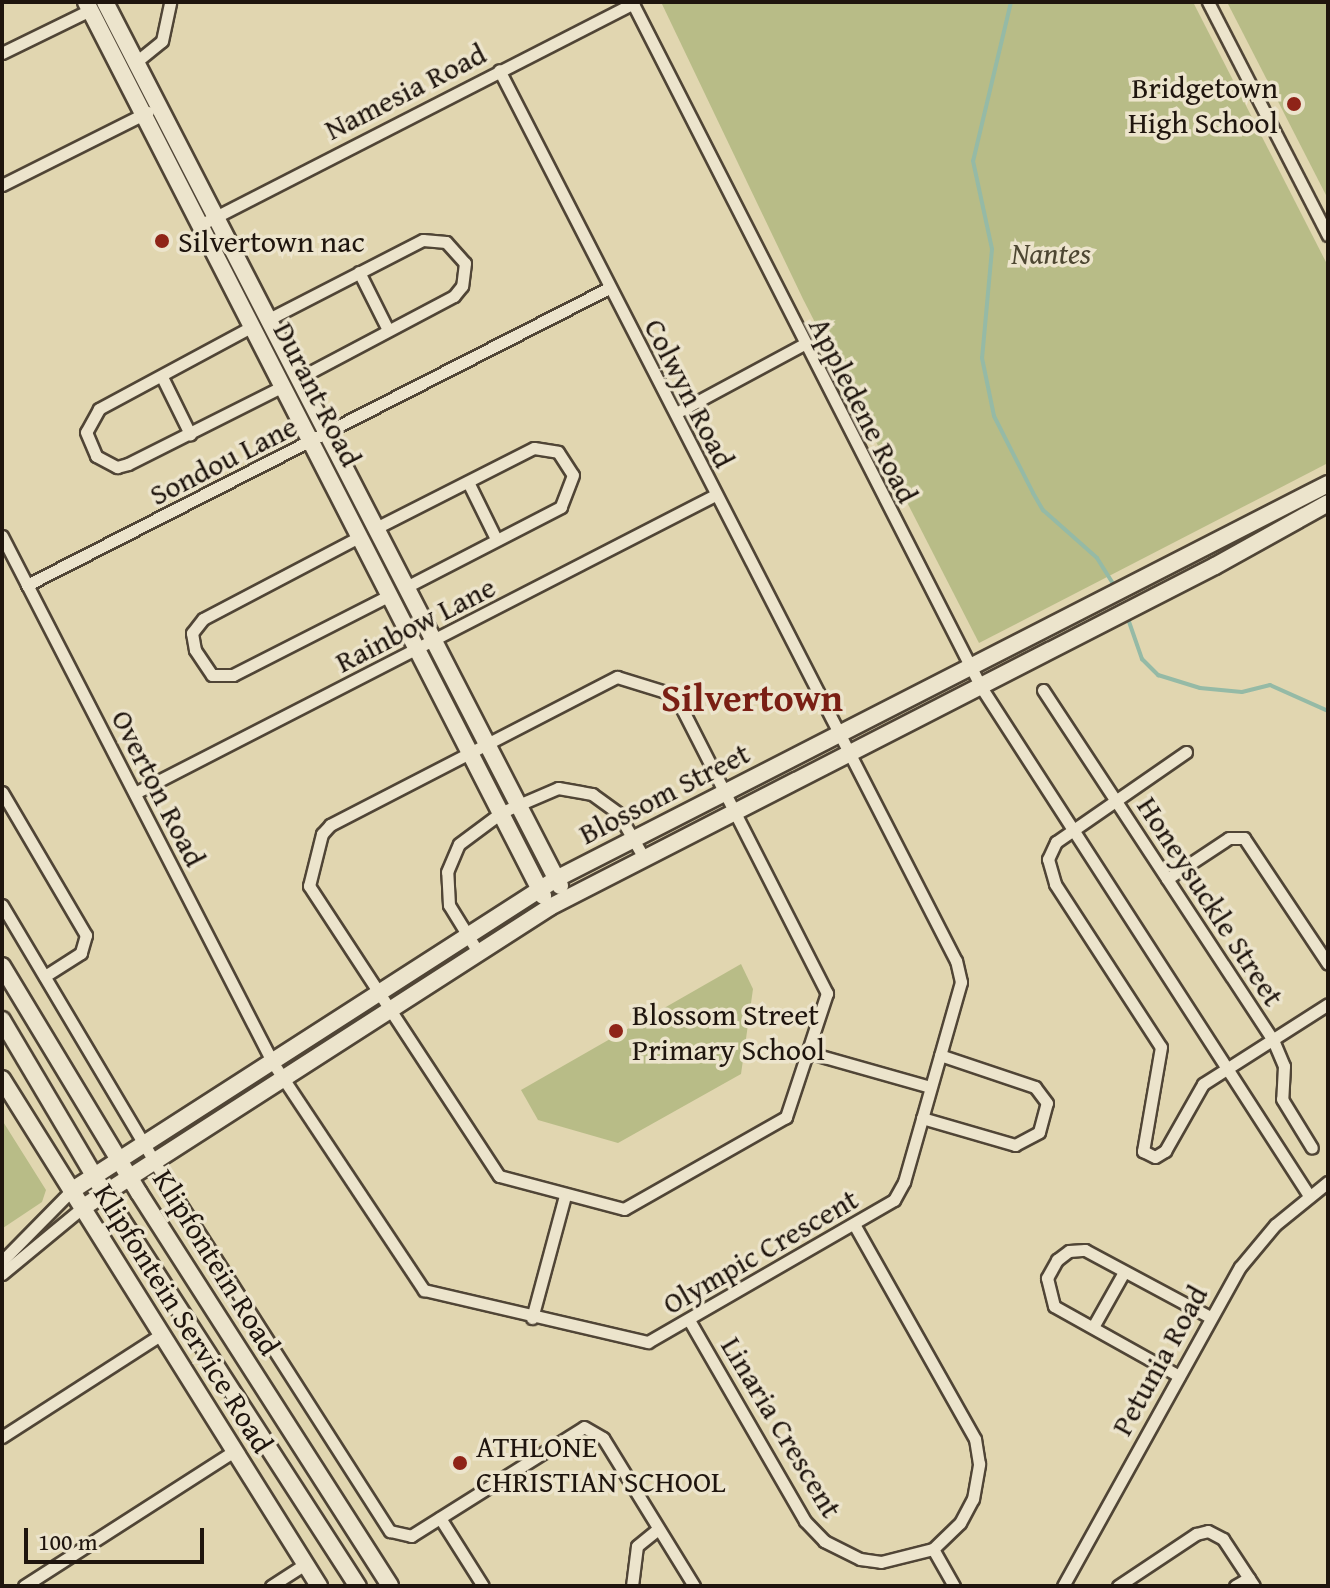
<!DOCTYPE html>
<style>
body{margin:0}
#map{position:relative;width:1330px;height:1588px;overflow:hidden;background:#e1d6b0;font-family:"Gentium Book Plus",serif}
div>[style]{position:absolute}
.green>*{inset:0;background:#b8bc87}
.stream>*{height:4px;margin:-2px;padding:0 2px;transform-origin:2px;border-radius:2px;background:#95baa6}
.roads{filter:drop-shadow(2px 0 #504536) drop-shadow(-2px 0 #504536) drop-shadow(0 2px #504536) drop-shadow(0 -2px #504536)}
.street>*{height:11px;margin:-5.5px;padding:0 5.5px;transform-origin:5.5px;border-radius:5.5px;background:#ece4cc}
.secondary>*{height:16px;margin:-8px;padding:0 8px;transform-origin:8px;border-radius:8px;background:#ece4cc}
.dots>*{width:22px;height:22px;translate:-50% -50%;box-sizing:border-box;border:4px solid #ece4cc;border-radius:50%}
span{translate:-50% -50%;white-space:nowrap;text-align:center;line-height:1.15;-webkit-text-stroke:7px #ece4cc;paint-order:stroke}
.poi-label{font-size:30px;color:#1f150e}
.right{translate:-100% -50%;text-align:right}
.left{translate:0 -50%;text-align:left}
.street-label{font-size:30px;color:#1f150e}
.park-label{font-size:30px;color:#4d4732;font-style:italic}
.district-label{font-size:38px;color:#7a1f14;font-weight:700}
.frame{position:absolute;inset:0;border:4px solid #1f150e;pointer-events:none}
.scale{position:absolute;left:24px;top:1528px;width:180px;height:36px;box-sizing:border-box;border:4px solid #1f150e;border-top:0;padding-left:10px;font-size:24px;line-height:28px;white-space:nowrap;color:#1f150e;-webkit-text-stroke:6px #ece4cc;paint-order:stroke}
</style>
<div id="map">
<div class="green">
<div style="clip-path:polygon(661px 2px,1193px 2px,1328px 266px,1328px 463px,979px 643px,803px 299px)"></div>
<div style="clip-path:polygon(1227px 2px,1328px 2px,1328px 199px)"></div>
<div style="clip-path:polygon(741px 964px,753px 989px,741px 1074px,618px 1143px,538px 1120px,521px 1090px)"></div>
<div style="clip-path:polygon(2px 1120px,46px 1190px,42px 1202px,3px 1228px,2px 1238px)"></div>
</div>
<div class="stream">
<div style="left:1011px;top:2px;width:163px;rotate:103.4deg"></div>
<div style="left:973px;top:161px;width:90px;rotate:77.8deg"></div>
<div style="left:992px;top:249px;width:109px;rotate:95.2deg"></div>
<div style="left:982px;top:358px;width:59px;rotate:78.3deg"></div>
<div style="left:994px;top:416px;width:86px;rotate:63.1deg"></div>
<div style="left:1033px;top:493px;width:20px;rotate:60deg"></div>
<div style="left:1043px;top:510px;width:72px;rotate:41.6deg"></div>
<div style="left:1097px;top:558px;width:36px;rotate:58deg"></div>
<div style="left:1127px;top:616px;width:46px;rotate:70.8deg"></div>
<div style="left:1142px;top:659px;width:23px;rotate:45deg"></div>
<div style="left:1158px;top:675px;width:44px;rotate:17.2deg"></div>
<div style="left:1200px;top:688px;width:42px;rotate:5.4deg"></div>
<div style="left:1242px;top:692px;width:29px;rotate:-14deg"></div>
<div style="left:1270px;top:685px;width:64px;rotate:24.1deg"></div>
</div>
<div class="roads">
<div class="street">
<div style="left:632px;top:2px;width:769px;rotate:63deg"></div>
<div style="left:981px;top:687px;width:603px;rotate:57.18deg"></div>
<div style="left:1208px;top:2px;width:262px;rotate:62.8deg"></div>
<div style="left:2px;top:53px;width:98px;rotate:-26deg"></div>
<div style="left:136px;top:62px;width:33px;rotate:-39deg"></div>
<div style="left:162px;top:41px;width:40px;rotate:-78deg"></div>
<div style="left:2px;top:185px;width:163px;rotate:-26.6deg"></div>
<div style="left:200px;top:225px;width:487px;rotate:-27.1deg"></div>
<div style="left:359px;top:272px;width:65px;rotate:63.4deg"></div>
<div style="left:269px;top:319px;width:173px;rotate:-27.2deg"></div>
<div style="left:423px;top:240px;width:23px;rotate:5deg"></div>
<div style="left:446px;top:242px;width:28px;rotate:48deg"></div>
<div style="left:465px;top:263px;width:23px;rotate:97deg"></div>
<div style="left:462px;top:286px;width:13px;rotate:129deg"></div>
<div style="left:454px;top:296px;width:175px;rotate:152.1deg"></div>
<div style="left:251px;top:327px;width:173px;rotate:151.7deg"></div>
<div style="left:99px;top:409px;width:26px;rotate:119deg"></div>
<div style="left:86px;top:432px;width:26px;rotate:67deg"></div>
<div style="left:96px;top:456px;width:24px;rotate:28deg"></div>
<div style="left:117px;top:467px;width:11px;rotate:-15deg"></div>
<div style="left:128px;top:464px;width:174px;rotate:-26.7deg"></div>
<div style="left:162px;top:377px;width:64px;rotate:63.8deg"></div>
<div style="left:676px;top:413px;width:145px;rotate:-28.3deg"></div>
<div style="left:468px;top:482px;width:64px;rotate:63.8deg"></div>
<div style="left:376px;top:528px;width:177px;rotate:-26.9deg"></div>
<div style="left:534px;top:448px;width:24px;rotate:9deg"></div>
<div style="left:558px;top:452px;width:27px;rotate:57deg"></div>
<div style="left:573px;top:475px;width:34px;rotate:111deg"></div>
<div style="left:561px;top:507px;width:174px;rotate:152.7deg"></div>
<div style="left:2px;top:536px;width:593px;rotate:62.79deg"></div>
<div style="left:273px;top:1063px;width:273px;rotate:56.4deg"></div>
<div style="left:424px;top:1290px;width:230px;rotate:13.1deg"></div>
<div style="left:648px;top:1342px;width:284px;rotate:-30deg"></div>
<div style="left:894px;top:1200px;width:21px;rotate:-61deg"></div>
<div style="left:904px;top:1182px;width:208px;rotate:-74.1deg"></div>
<div style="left:961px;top:982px;width:22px;rotate:-103deg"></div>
<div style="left:956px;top:961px;width:1001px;rotate:-117.15deg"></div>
<div style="left:359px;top:537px;width:176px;rotate:152.3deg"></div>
<div style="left:203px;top:619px;width:18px;rotate:128deg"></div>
<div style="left:192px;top:633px;width:17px;rotate:80deg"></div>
<div style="left:195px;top:650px;width:30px;rotate:56deg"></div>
<div style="left:212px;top:675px;width:21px"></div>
<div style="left:233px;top:675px;width:176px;rotate:-27deg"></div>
<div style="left:27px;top:585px;width:653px;rotate:-27.04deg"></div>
<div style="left:617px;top:677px;width:61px;rotate:17.2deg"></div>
<div style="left:675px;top:695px;width:335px;rotate:63deg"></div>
<div style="left:827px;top:993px;width:131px;rotate:108.3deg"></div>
<div style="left:786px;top:1117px;width:186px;rotate:150.4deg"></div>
<div style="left:624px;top:1209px;width:129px;rotate:-165.2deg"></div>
<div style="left:499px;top:1176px;width:347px;rotate:-123.2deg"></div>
<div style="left:309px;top:886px;width:54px;rotate:-76deg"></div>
<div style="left:322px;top:834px;width:12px;rotate:-48deg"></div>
<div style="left:330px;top:825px;width:323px;rotate:-27.3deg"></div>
<div style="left:1043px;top:690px;width:419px;rotate:56.7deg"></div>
<div style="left:1273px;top:1040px;width:28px;rotate:67deg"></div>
<div style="left:1284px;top:1066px;width:33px;rotate:93deg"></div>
<div style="left:1282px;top:1099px;width:57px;rotate:58.5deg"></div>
<div style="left:1186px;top:752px;width:158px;rotate:145.3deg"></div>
<div style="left:1056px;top:842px;width:19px;rotate:115deg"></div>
<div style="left:1048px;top:859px;width:26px;rotate:74deg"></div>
<div style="left:1055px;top:884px;width:194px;rotate:57deg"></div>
<div style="left:1161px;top:1047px;width:106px;rotate:99.8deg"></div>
<div style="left:1143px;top:1151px;width:13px;rotate:27deg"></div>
<div style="left:1155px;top:1157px;width:12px;rotate:-31deg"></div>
<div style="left:1165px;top:1151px;width:77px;rotate:-60.4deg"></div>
<div style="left:1203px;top:1084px;width:148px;rotate:-32.6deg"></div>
<div style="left:2px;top:792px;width:166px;rotate:59.6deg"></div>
<div style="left:86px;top:935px;width:19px;rotate:106deg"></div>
<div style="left:81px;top:953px;width:43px;rotate:147.4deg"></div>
<div style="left:135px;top:793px;width:652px;rotate:-27.19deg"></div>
<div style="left:1167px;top:879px;width:74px;rotate:-33.5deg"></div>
<div style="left:1229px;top:838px;width:15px"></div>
<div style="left:1244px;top:838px;width:151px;rotate:56.3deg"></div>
<div style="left:2px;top:905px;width:314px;rotate:59.3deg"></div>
<div style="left:162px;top:1175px;width:423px;rotate:57.4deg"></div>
<div style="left:390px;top:1531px;width:22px;rotate:13deg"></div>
<div style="left:411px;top:1536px;width:204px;rotate:-32.2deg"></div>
<div style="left:584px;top:1427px;width:22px;rotate:30deg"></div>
<div style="left:603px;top:1438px;width:174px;rotate:58.4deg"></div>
<div style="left:478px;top:952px;width:55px;rotate:-121.7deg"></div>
<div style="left:449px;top:905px;width:33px;rotate:-93deg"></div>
<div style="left:447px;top:872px;width:30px;rotate:-67deg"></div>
<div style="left:459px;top:844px;width:54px;rotate:-36.7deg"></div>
<div style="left:502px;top:812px;width:61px;rotate:-23.2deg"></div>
<div style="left:558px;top:788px;width:35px;rotate:10deg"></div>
<div style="left:592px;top:794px;width:32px;rotate:36deg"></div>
<div style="left:618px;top:813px;width:52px;rotate:60deg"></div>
<div style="left:810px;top:1053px;width:125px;rotate:15.8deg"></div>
<div style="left:922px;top:1118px;width:97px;rotate:16.2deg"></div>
<div style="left:1015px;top:1145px;width:27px;rotate:-28deg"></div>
<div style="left:1039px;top:1132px;width:30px;rotate:-75deg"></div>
<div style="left:1047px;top:1103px;width:20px;rotate:-127deg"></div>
<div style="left:1035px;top:1087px;width:100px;rotate:-161.4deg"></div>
<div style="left:2px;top:1261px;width:98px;rotate:-45.4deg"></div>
<div style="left:2px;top:1274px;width:104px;rotate:-39.5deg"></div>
<div style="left:532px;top:1318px;width:126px;rotate:-74.9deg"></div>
<div style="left:689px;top:1320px;width:232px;rotate:60deg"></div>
<div style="left:805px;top:1521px;width:28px;rotate:46deg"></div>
<div style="left:824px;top:1541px;width:40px;rotate:26.6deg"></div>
<div style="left:860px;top:1559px;width:21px;rotate:8deg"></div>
<div style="left:881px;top:1562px;width:54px;rotate:-14deg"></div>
<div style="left:933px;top:1549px;width:37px;rotate:-44deg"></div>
<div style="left:960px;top:1523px;width:27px;rotate:-62deg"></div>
<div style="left:973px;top:1499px;width:36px;rotate:-80deg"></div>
<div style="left:979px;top:1464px;width:25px;rotate:-99deg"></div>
<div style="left:975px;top:1439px;width:247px;rotate:-119.4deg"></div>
<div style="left:1093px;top:1327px;width:63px;rotate:-60.6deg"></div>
<div style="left:1179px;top:1376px;width:143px;rotate:-150.8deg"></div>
<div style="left:1054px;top:1306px;width:29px;rotate:-104deg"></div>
<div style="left:1047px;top:1278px;width:21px;rotate:-61deg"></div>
<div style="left:1057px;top:1260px;width:15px;rotate:-37deg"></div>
<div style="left:1069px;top:1251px;width:16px;rotate:-4deg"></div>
<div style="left:1085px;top:1250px;width:142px;rotate:28.2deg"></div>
<div style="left:2px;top:1437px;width:188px;rotate:-32.8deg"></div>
<div style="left:440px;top:1518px;width:80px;rotate:57.7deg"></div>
<div style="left:933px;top:1549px;width:43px;rotate:60.4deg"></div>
<div style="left:24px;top:1586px;width:250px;rotate:-32.7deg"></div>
<div style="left:271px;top:1586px;width:40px;rotate:-32.9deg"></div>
<div style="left:632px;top:1586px;width:40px;rotate:-82.9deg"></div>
<div style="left:637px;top:1546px;width:26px;rotate:-39deg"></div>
<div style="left:1063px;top:1586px;width:365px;rotate:-61deg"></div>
<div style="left:1240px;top:1267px;width:55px;rotate:-50.2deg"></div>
<div style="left:1275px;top:1225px;width:68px;rotate:-39.1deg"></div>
<div style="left:1118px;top:1586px;width:94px;rotate:-33.7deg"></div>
<div style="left:1196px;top:1534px;width:12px;rotate:-14deg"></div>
<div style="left:1208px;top:1531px;width:17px;rotate:28deg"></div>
<div style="left:1223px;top:1539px;width:56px;rotate:56.6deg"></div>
<div style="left:1235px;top:1586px;width:16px;rotate:-30deg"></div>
</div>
<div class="secondary">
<div style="left:86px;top:2px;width:1004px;rotate:62.92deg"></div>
<div style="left:105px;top:2px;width:994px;rotate:62.76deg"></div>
<div style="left:2px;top:966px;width:265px;rotate:58.9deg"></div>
<div style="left:139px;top:1193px;width:466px;rotate:57.4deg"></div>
<div style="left:2px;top:1020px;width:202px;rotate:59.4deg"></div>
<div style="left:105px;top:1194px;width:467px;rotate:57.2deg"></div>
<div style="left:2px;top:1079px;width:598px;rotate:57.98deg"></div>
<div style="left:71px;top:1191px;width:577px;rotate:-32.75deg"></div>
<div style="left:556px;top:879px;width:867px;rotate:-27.1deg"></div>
<div style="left:82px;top:1208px;width:556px;rotate:-32.75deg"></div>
<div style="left:550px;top:907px;width:747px;rotate:-27.15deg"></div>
<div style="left:1215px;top:566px;width:129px;rotate:-29.1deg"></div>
</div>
</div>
<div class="dots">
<div style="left:1294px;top:104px;background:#8f2418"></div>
<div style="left:162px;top:241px;background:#8f2418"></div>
<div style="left:616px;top:1031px;background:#8f2418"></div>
<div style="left:460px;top:1463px;background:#8f2418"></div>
</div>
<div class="poi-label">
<span class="right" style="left:1278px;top:104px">Bridgetown<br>High School</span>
<span class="left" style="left:178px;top:241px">Silvertown nac</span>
<span class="left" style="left:632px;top:1031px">Blossom Street<br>Primary School</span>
<span class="left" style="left:476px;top:1463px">ATHLONE<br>CHRISTIAN SCHOOL</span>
</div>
<div class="street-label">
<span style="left:405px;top:91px;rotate:-27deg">Namesia Road</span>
<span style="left:690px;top:393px;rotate:63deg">Colwyn Road</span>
<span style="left:318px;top:394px;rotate:63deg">Durant Road</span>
<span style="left:864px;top:410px;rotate:63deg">Appledene Road</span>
<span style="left:223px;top:460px;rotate:-27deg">Sondou Lane</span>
<span style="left:415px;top:624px;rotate:-27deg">Rainbow Lane</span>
<span style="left:159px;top:788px;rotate:63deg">Overton Road</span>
<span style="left:664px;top:793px;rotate:-27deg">Blossom Street</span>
<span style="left:1211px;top:901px;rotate:57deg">Honeysuckle Street</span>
<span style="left:760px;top:1251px;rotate:-30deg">Olympic Crescent</span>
<span style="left:217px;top:1262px;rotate:58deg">Klipfontein Road</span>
<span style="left:184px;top:1318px;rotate:58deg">Klipfontein Service Road</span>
<span style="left:1159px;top:1360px;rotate:-61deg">Petunia Road</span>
<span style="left:782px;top:1427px;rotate:59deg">Linaria Crescent</span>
</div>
<div class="park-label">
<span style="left:1051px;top:253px">Nantes</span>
</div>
<div class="district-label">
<span style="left:752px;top:698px">Silvertown</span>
</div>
<div class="frame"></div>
<div class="scale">100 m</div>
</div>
